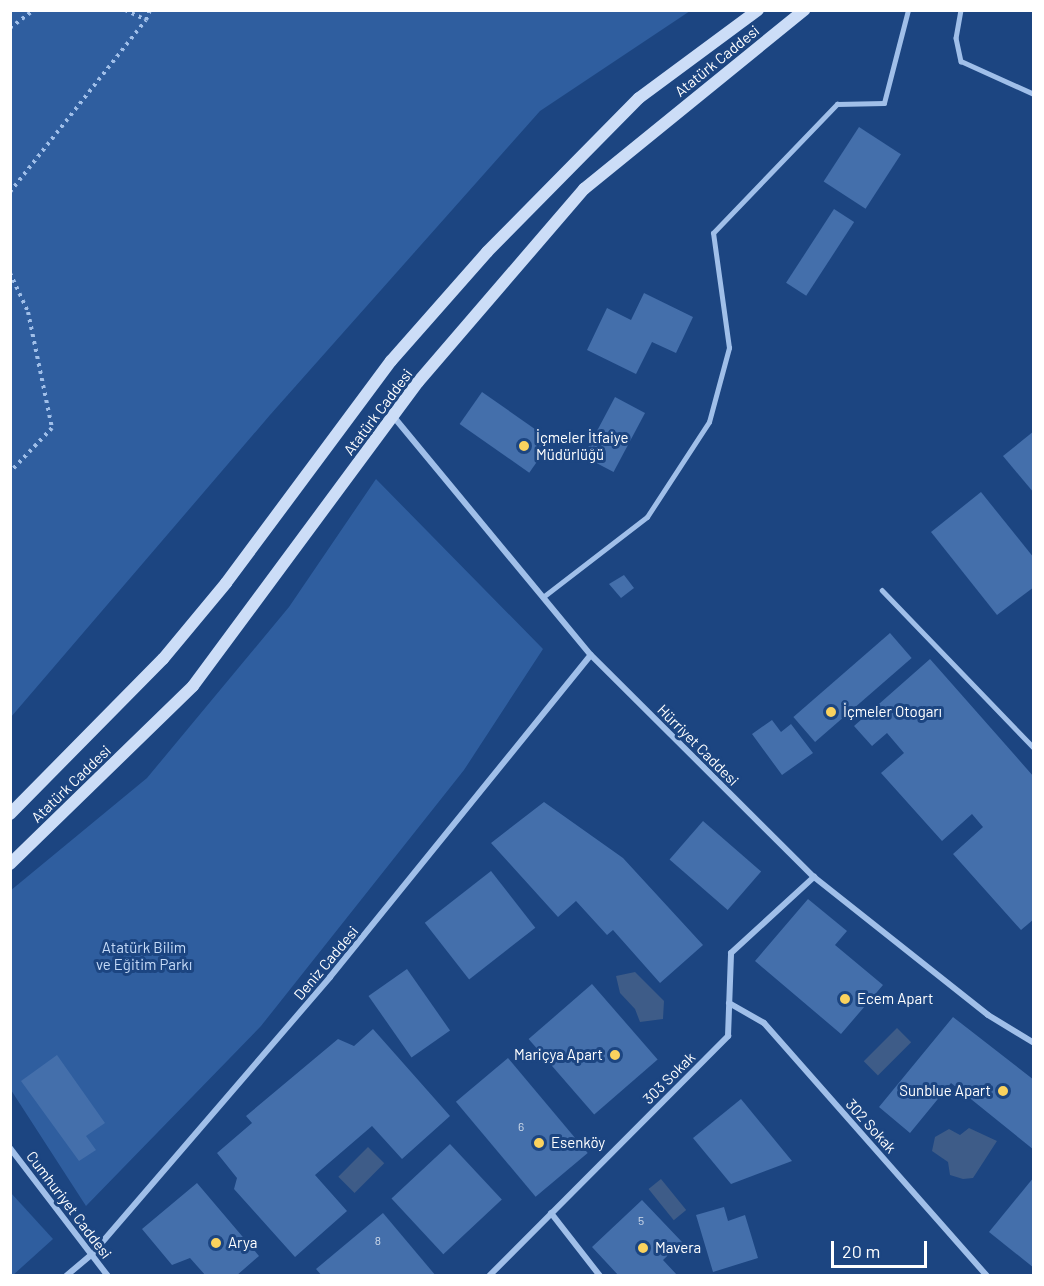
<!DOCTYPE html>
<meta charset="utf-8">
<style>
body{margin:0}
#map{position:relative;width:1044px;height:1286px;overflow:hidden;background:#1c4581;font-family:Barlow,sans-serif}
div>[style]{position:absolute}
.green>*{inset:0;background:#2f5e9f}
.water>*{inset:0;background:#3e5c88;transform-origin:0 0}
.building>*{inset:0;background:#446fab;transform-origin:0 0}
.path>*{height:4px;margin-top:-2px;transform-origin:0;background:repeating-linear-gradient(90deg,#a0bfe9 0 3px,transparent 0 7.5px)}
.lane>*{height:4.5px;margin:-2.25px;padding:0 2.25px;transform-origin:2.25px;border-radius:2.25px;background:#a0bfe9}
.street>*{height:6px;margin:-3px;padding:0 3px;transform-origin:3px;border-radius:3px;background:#a0bfe9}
.secondary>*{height:12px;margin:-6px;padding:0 6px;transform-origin:6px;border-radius:6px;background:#ccddf7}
.dots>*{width:16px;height:16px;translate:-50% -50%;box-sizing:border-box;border:3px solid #1c4581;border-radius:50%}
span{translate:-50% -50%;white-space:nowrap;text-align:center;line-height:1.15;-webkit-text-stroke:6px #1c4581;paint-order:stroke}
.number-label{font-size:12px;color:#d0dbea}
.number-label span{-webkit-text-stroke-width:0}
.street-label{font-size:15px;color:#fff}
.poi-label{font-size:15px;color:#fff}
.left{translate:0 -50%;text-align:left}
.right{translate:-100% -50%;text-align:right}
.park-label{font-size:15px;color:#c5daf7}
.frame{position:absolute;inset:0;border:12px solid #fff;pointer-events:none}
.scale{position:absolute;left:831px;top:1241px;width:96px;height:27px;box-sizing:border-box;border:3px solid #fff;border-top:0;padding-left:8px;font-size:18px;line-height:21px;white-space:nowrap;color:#fff;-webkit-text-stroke:4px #1c4581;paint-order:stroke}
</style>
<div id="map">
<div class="green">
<div style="clip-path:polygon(11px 10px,690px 11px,540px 111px,270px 415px,11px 717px)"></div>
<div style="clip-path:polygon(376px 479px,543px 649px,464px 770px,261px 1026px,86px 1206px,11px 1090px,10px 891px,147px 778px,289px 607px)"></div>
<div style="clip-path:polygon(11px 1193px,53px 1239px,12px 1276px,10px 1275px)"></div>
</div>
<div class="water">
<div style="clip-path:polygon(635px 972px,664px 1001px,663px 1019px,640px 1022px,635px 1009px,620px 993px,616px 976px)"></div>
<div style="left:897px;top:1028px;width:20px;height:47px;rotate:45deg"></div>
<div style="clip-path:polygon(969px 1128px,997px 1141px,973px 1178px,963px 1179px,950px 1175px,948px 1162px,932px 1151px,935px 1137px,949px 1129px,960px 1135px)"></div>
<div style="left:368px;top:1147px;width:23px;height:42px;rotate:45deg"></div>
<div style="left:661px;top:1179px;width:40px;height:16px;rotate:51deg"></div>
</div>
<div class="building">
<div style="left:859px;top:127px;width:50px;height:65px;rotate:33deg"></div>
<div style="left:834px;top:209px;width:24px;height:88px;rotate:33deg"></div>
<div style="clip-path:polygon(644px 293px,693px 317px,676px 353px,652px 342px,636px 374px,587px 350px,607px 308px,631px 320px)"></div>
<div style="left:482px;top:392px;width:85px;height:39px;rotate:35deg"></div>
<div style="left:615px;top:397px;width:34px;height:67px;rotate:28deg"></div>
<div style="clip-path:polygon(1034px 431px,1034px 493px,1003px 456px)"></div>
<div style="clip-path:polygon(981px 492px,1034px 558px,1034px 587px,997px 615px,931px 532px)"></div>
<div style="clip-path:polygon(624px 575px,634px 588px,621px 598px,609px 584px)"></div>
<div style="left:890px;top:633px;width:33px;height:128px;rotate:49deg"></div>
<div style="clip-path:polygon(930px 659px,1034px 777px,1034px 919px,1021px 930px,953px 854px,983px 827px,972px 814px,942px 841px,881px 773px,904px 753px,887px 733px,872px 746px,854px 726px)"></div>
<div style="clip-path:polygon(772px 720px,781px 732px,791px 724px,813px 753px,782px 775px,752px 734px)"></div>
<div style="clip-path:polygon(544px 802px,623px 858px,703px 945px,660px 983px,613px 930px,607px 935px,576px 901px,558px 917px,491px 843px)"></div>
<div style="left:703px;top:821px;width:77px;height:51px;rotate:41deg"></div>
<div style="left:491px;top:871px;width:72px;height:84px;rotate:52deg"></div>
<div style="clip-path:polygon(808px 899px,847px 931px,835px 945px,883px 985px,841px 1034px,755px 961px)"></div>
<div style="left:407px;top:969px;width:75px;height:47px;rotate:55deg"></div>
<div style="left:592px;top:984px;width:100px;height:84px;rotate:49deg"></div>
<div style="clip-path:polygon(953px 1017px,1034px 1080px,1034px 1150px,951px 1083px,910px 1133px,879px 1107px)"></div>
<div style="clip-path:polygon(373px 1029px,450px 1116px,402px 1159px,372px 1126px,315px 1175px,347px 1211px,295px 1257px,234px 1189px,237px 1178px,217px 1153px,252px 1123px,246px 1116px,338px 1039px,354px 1046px)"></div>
<div style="clip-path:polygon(57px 1055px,105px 1123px,86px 1136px,96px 1150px,79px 1161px,21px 1081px)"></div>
<div style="left:508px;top:1058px;width:124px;height:68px;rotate:50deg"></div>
<div style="clip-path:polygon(741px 1099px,792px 1161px,731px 1184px,693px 1138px)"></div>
<div style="left:450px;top:1144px;width:76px;height:80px;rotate:47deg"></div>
<div style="clip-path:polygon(1034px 1177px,1034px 1268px,989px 1232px)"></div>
<div style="clip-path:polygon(197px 1183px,259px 1256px,236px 1276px,206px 1276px,190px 1258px,172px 1265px,142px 1229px)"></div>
<div style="clip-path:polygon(642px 1200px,682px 1242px,663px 1260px,678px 1276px,619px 1276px,592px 1247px)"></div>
<div style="clip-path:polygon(724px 1207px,728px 1221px,745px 1215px,758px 1258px,713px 1272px,696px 1215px)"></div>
<div style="clip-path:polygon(383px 1213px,436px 1276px,322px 1276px,316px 1269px)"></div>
</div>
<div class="path">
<div style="left:125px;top:10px;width:23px;rotate:25deg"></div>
<div style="left:10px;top:28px;width:30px;rotate:-37deg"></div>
<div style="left:10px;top:192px;width:219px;rotate:-51.7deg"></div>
<div style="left:146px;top:20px;width:11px;rotate:-68deg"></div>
<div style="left:10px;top:273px;width:43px;rotate:65.2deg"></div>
<div style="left:28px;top:312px;width:118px;rotate:78.3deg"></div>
<div style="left:52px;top:428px;width:61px;rotate:133.7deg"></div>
</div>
<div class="lane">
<div style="left:961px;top:10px;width:28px;rotate:100deg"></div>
<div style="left:956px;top:38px;width:24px;rotate:78deg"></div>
<div style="left:961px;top:61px;width:80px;rotate:24.3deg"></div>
<div style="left:882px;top:590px;width:219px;rotate:46.1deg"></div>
<div style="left:543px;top:597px;width:131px;rotate:-37.6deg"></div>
<div style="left:647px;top:517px;width:113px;rotate:-56.9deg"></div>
<div style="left:709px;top:422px;width:77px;rotate:-74.9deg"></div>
<div style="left:729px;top:348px;width:116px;rotate:-97.9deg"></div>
<div style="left:713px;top:233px;width:179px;rotate:-46.1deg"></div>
<div style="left:837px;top:104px;width:47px;rotate:-1.2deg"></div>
<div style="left:884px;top:103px;width:96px;rotate:-75.5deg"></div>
</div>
<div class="street">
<div style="left:393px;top:416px;width:310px;rotate:50.4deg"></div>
<div style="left:591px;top:655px;width:315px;rotate:44.9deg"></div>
<div style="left:814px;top:877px;width:222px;rotate:38.4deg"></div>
<div style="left:988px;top:1015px;width:54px;rotate:31.3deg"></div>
<div style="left:729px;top:1003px;width:40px;rotate:29.7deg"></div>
<div style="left:764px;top:1023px;width:337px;rotate:48.6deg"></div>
<div style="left:10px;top:1148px;width:161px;rotate:52.6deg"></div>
<div style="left:551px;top:1213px;width:80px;rotate:52.1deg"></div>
<div style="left:66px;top:1276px;width:34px;rotate:-40deg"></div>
<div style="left:92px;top:1254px;width:365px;rotate:-49.3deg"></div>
<div style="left:330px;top:977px;width:414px;rotate:-51deg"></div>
<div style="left:489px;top:1276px;width:339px;rotate:-45.1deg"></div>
<div style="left:728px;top:1036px;width:83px;rotate:-87.9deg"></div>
<div style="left:731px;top:953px;width:113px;rotate:-42.5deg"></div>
</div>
<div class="secondary">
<div style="left:10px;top:814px;width:218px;rotate:-45.4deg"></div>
<div style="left:163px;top:659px;width:99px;rotate:-50.3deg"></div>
<div style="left:226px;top:583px;width:277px;rotate:-53.4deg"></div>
<div style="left:391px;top:361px;width:145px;rotate:-48.6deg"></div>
<div style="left:487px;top:252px;width:216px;rotate:-45.4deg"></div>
<div style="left:639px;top:98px;width:148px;rotate:-36.5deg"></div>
<div style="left:10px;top:864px;width:255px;rotate:-44.2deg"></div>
<div style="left:193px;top:686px;width:378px;rotate:-53.5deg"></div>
<div style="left:418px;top:382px;width:255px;rotate:-49.3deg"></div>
<div style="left:584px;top:189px;width:284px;rotate:-39.1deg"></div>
</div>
<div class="dots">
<div style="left:524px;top:446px;background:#fad25e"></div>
<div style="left:831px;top:712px;background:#fad25e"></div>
<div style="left:845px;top:999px;background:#fad25e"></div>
<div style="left:615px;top:1055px;background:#fad25e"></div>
<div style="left:1003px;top:1091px;background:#fad25e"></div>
<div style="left:539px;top:1143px;background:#fad25e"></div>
<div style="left:216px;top:1243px;background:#fad25e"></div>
<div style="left:643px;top:1248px;background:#fad25e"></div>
</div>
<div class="number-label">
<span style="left:521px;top:1127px">6</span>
<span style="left:641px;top:1221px">5</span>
<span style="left:378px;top:1241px">8</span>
</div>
<div class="street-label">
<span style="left:717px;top:61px;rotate:-39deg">Atatürk Caddesi</span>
<span style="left:378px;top:412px;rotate:-53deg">Atatürk Caddesi</span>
<span style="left:698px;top:745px;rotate:45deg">Hürriyet Caddesi</span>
<span style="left:71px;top:784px;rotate:-44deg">Atatürk Caddesi</span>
<span style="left:326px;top:963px;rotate:-50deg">Deniz Caddesi</span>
<span style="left:669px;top:1078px;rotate:-45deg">303 Sokak</span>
<span style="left:871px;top:1126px;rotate:48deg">302 Sokak</span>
<span style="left:69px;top:1205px;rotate:53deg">Cumhuriyet Caddesi</span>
</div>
<div class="poi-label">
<span class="left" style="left:536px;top:446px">İçmeler İtfaiye<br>Müdürlüğü</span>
<span class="left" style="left:843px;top:712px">İçmeler Otogarı</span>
<span class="left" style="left:857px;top:999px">Ecem Apart</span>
<span class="right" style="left:603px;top:1055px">Mariçya Apart</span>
<span class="right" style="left:991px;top:1091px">Sunblue Apart</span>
<span class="left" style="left:551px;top:1143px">Esenköy</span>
<span class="left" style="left:228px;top:1243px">Arya</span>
<span class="left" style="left:655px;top:1248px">Mavera</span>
</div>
<div class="park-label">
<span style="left:144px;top:956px">Atatürk Bilim<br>ve Eğitim Parkı</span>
</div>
<div class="frame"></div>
<div class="scale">20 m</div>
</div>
